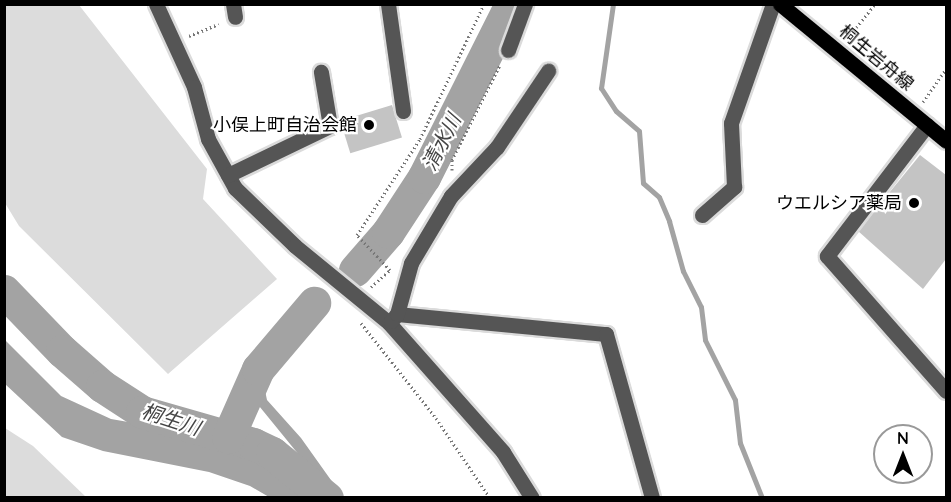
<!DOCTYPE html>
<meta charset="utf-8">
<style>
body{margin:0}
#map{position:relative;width:951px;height:502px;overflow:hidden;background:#fff;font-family:Quicksand,"Noto Sans JP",sans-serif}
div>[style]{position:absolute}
.green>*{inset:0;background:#dcdcdc}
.water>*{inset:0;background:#a3a3a3}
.stream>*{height:5px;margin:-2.5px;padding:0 2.5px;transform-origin:2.5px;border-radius:2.5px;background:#a3a3a3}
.river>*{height:33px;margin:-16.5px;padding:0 16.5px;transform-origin:16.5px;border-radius:16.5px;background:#a3a3a3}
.building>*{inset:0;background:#c4c4c4;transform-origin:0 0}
.path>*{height:3px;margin-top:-1.5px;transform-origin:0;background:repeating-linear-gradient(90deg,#777 0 1.5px,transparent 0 4.5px)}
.roads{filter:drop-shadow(2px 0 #dbdbdb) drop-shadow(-2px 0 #dbdbdb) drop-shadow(0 2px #dbdbdb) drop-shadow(0 -2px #dbdbdb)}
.minor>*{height:15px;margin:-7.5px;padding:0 7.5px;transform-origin:7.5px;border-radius:7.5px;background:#555}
.major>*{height:15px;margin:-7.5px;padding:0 7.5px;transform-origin:7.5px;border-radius:7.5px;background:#000}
.dots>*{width:16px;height:16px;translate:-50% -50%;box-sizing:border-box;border:3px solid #fff;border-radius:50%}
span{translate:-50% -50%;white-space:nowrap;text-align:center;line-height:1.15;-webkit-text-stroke:4.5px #fff;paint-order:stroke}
.street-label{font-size:18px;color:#000}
.poi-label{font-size:18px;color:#000}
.right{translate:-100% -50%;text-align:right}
.water-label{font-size:20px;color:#444;font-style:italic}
.frame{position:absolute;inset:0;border:6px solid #000;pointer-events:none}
.north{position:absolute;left:873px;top:424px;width:60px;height:60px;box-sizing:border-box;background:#fff;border:2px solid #999;border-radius:50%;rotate:0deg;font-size:16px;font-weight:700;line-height:24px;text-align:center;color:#000}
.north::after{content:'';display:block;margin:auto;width:21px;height:27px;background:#000;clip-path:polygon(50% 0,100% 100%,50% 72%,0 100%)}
</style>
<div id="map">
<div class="green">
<div style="clip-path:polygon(5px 4px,79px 5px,207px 169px,203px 199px,277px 279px,168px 374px,19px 226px,5px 203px)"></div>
<div style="clip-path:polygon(5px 428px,33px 446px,86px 497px,5px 497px)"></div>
</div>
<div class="water">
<div style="clip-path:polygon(306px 294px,321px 312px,283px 346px,265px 368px,263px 381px,267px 400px,301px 438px,343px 497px,269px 497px,250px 486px,209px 472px,103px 451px,62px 437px,5px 384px,5px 340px,61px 396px,111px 419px,203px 435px,255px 456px,312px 492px,308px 466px,255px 401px,248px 383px,260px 343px)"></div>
</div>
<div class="stream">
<div style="left:613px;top:4px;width:85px;rotate:98.1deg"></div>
<div style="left:601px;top:88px;width:27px;rotate:57deg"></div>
<div style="left:616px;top:111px;width:30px;rotate:41deg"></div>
<div style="left:639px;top:131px;width:52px;rotate:85.6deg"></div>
<div style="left:643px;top:183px;width:21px;rotate:41deg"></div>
<div style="left:659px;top:197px;width:26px;rotate:67deg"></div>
<div style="left:669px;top:221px;width:52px;rotate:74.4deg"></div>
<div style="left:683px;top:271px;width:40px;rotate:63.4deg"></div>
<div style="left:701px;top:307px;width:33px;rotate:83deg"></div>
<div style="left:705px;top:340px;width:67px;rotate:63.4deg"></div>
<div style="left:735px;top:400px;width:43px;rotate:83.4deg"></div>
<div style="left:740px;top:443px;width:59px;rotate:68.2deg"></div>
</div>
<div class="river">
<div style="left:355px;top:270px;width:50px;rotate:-49deg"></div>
<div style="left:388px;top:232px;width:66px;rotate:-56.8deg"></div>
<div style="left:424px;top:177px;width:194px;rotate:-63.3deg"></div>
<div style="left:4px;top:291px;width:83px;rotate:46deg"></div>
<div style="left:62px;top:351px;width:53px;rotate:41.2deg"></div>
<div style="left:102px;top:386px;width:48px;rotate:33deg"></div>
<div style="left:142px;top:412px;width:116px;rotate:16.1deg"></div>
<div style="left:253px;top:444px;width:21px;rotate:25deg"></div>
<div style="left:272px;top:453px;width:71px;rotate:39.3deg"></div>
<div style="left:228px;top:437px;width:74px;rotate:-66.2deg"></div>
<div style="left:258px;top:369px;width:87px;rotate:-49.7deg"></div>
</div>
<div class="building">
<div style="left:392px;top:105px;width:34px;height:54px;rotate:73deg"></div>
<div style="clip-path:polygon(920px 155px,946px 175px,946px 259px,923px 289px,858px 231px)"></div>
</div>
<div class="path">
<div style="left:189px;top:36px;width:32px;rotate:-22deg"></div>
<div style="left:848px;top:38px;width:43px;rotate:-51.5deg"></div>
<div style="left:923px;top:102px;width:40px;rotate:-55.1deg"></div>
<div style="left:452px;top:170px;width:10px;rotate:-90deg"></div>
<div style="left:452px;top:160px;width:106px;rotate:-63.2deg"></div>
<div style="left:371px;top:287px;width:25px;rotate:-42deg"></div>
<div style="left:390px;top:270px;width:48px;rotate:-133.3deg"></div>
<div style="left:357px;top:235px;width:115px;rotate:-56.7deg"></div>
<div style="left:420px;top:139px;width:149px;rotate:-64.6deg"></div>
<div style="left:361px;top:323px;width:121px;rotate:51.7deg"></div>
<div style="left:436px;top:418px;width:97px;rotate:56deg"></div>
</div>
<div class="roads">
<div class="minor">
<div style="left:156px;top:4px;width:91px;rotate:65.4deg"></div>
<div style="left:194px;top:87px;width:54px;rotate:74.9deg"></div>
<div style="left:208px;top:139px;width:56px;rotate:61.1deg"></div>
<div style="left:235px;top:188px;width:83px;rotate:44deg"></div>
<div style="left:295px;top:246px;width:122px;rotate:39.3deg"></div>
<div style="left:389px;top:323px;width:172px;rotate:48.5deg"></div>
<div style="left:503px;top:452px;width:54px;rotate:57.8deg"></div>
<div style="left:233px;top:4px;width:13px;rotate:81deg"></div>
<div style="left:388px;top:4px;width:108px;rotate:82deg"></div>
<div style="left:508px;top:50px;width:49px;rotate:-69.7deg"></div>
<div style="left:927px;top:125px;width:165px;rotate:127.4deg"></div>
<div style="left:827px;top:256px;width:180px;rotate:48.6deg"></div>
<div style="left:228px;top:175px;width:113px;rotate:-25.7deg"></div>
<div style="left:330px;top:126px;width:55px;rotate:-99.5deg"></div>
<div style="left:702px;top:215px;width:43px;rotate:-41.2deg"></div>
<div style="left:734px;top:187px;width:64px;rotate:-92.7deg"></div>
<div style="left:731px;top:123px;width:126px;rotate:-70.6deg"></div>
<div style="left:397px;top:314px;width:210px;rotate:5.5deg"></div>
<div style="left:606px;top:334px;width:170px;rotate:74.3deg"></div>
<div style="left:391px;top:321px;width:9px;rotate:-49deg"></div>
<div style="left:397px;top:314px;width:53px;rotate:-74.6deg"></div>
<div style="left:411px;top:263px;width:78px;rotate:-59.2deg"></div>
<div style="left:451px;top:196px;width:67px;rotate:-46.8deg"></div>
<div style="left:497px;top:147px;width:92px;rotate:-56.1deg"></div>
</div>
<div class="major">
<div style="left:780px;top:4px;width:215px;rotate:39.5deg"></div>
</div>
</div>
<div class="dots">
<div style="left:369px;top:125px;background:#000"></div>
<div style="left:914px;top:203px;background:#000"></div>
</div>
<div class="street-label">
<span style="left:876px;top:58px;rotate:40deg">桐生岩舟線</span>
</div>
<div class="poi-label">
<span class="right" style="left:357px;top:125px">小俣上町自治会館</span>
<span class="right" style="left:902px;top:203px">ウエルシア薬局</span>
</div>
<div class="water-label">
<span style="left:441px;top:142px;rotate:-63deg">清水川</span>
<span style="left:171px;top:419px;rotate:18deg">桐生川</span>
</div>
<div class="frame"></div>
<div class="north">N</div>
</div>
